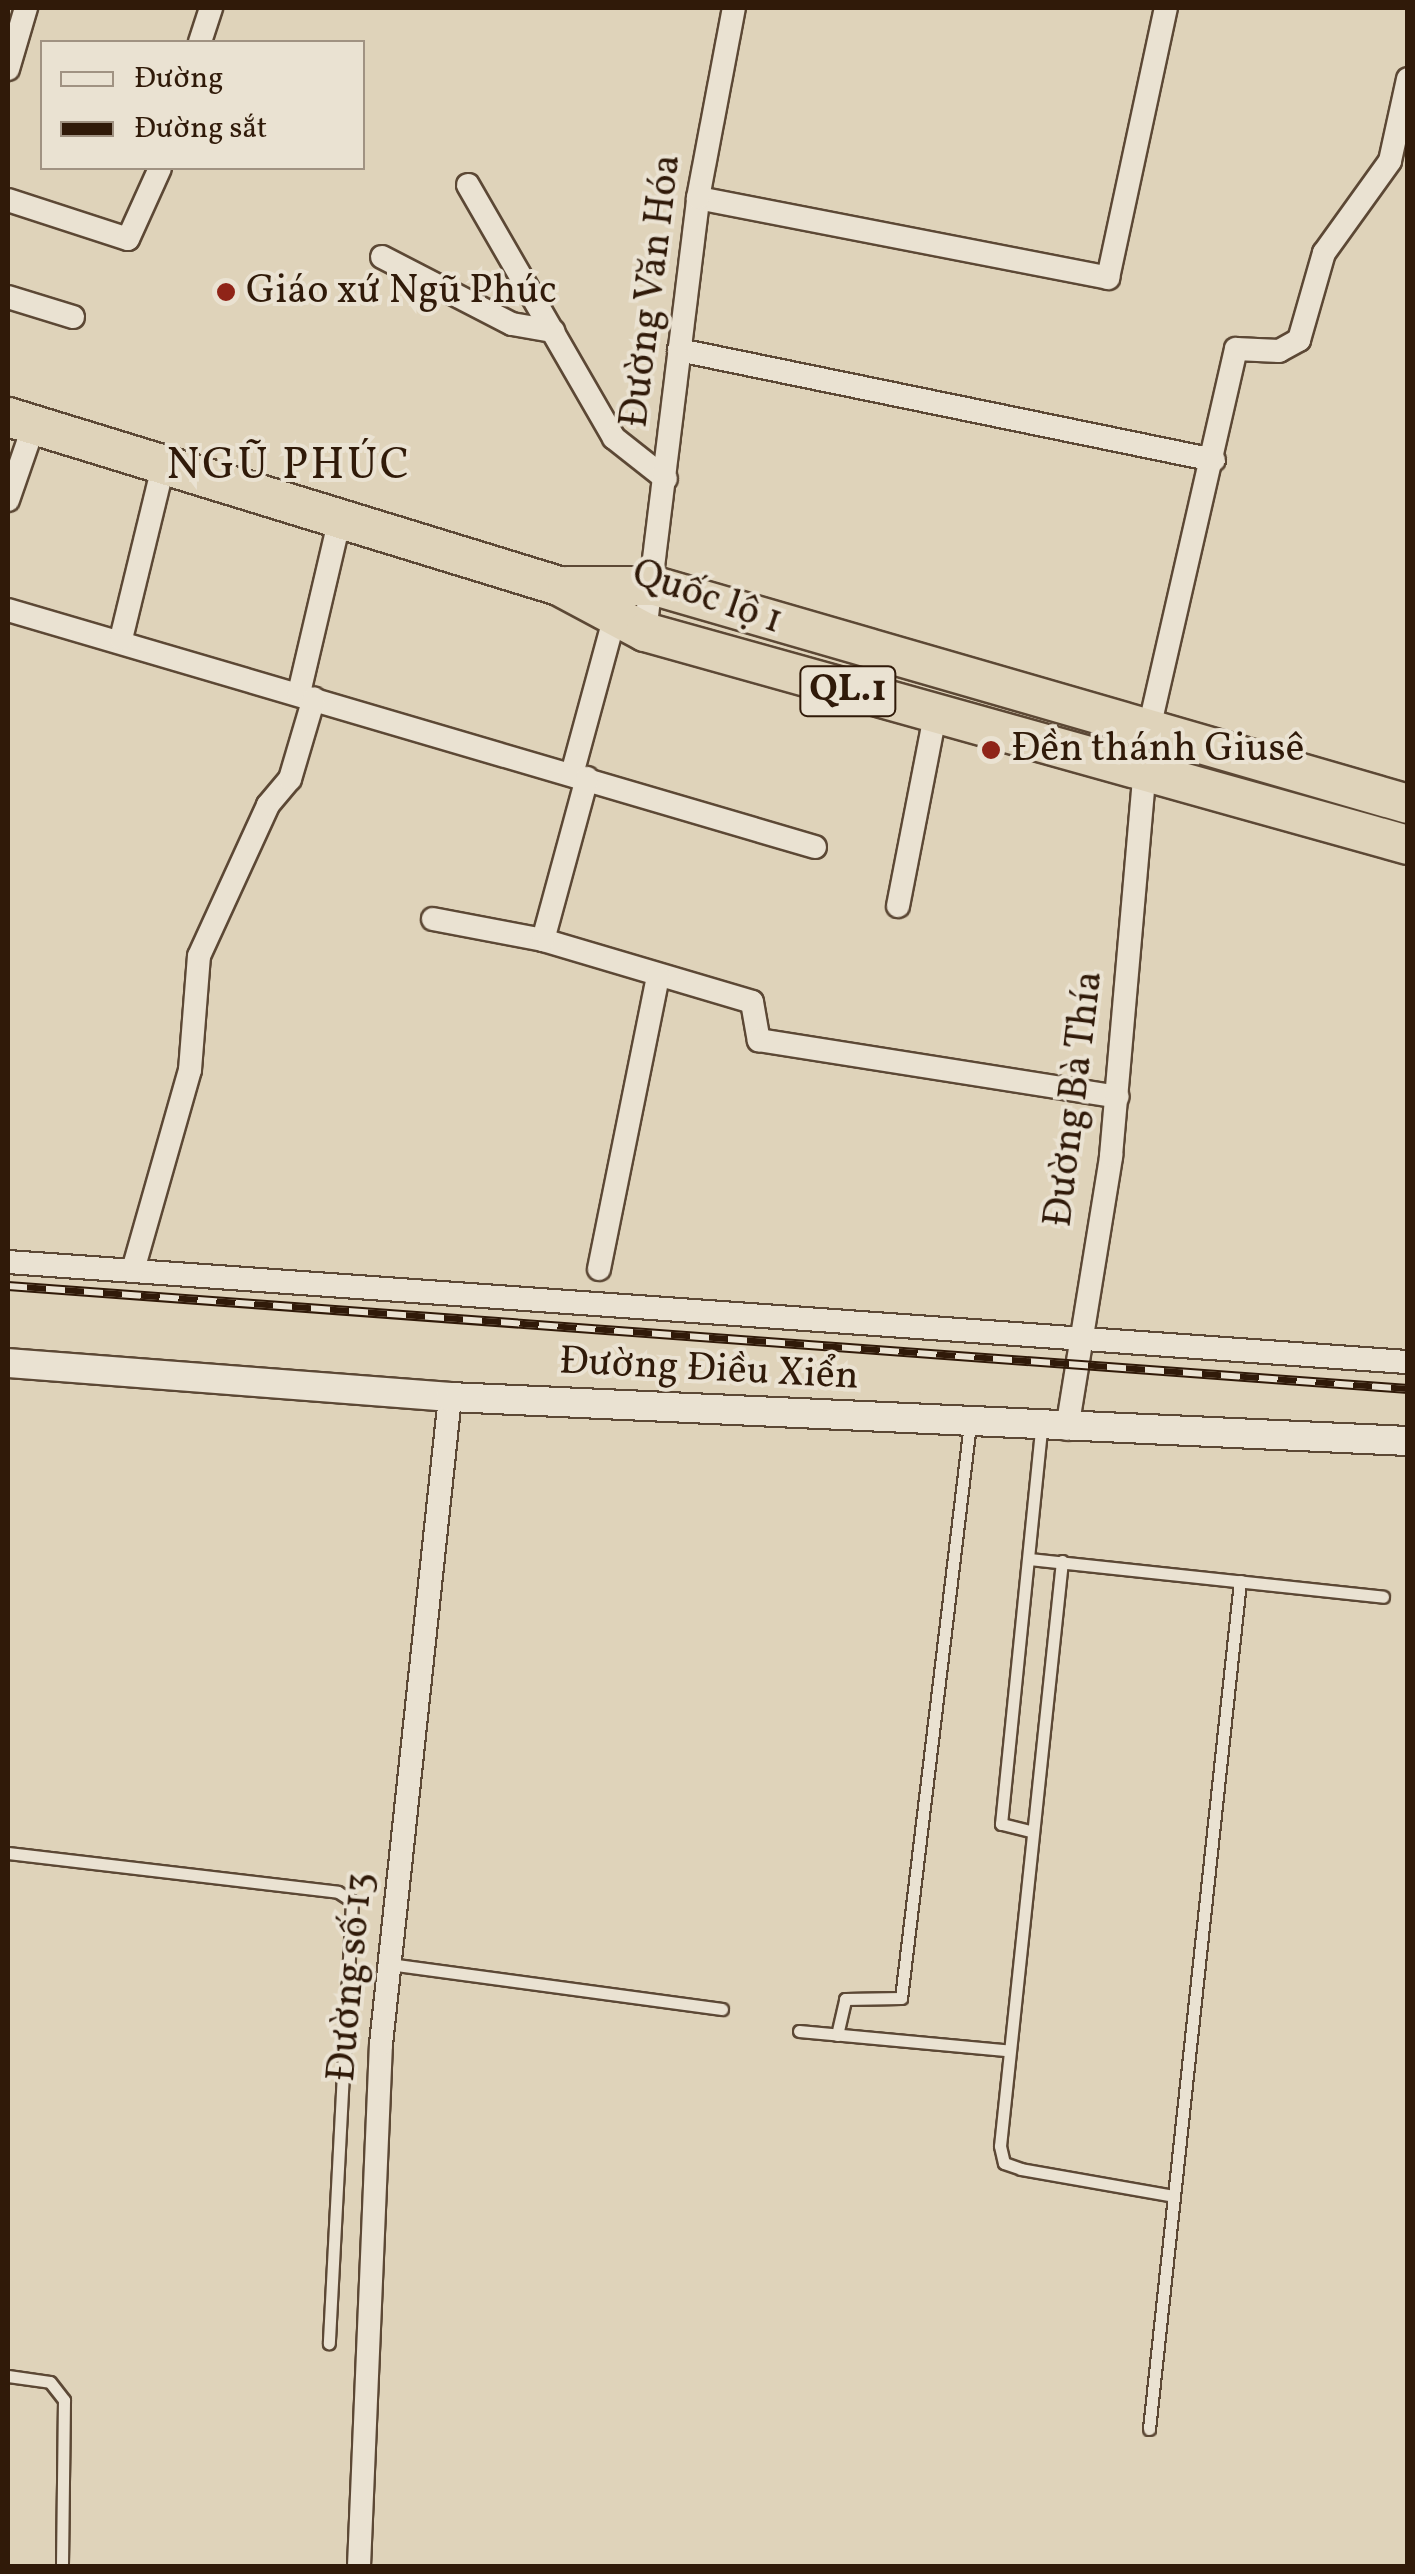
<!DOCTYPE html>
<meta charset="utf-8">
<style>
body{margin:0}
#map{position:relative;width:1415px;height:2574px;overflow:hidden;background:#dfd3ba;font-family:Vollkorn,serif}
div>[style]{position:absolute}
.roads{filter:drop-shadow(2px 0 #5c4835) drop-shadow(-2px 0 #5c4835) drop-shadow(0 2px #5c4835) drop-shadow(0 -2px #5c4835)}
.service>*{height:11px;margin:-5.5px;padding:0 5.5px;transform-origin:5.5px;border-radius:5.5px;background:#eae2d2}
.minor>*{height:22px;margin:-11px;padding:0 11px;transform-origin:11px;border-radius:11px;background:#eae2d2}
.tertiary>*{height:28px;margin:-14px;padding:0 14px;transform-origin:14px;border-radius:14px;background:#eae2d2}
.trunk>*{height:38px;margin:-19px;padding:0 19px;transform-origin:19px;border-radius:19px;background:#dfd3ba}
.rail>*{height:10px;margin-top:-5px;transform-origin:0;background:repeating-linear-gradient(90deg,#eae2d2 0 19px,#301a09 0 38px);box-sizing:border-box;border-block:2px solid #301a09}
.dots>*{width:28px;height:28px;translate:-50% -50%;box-sizing:border-box;border:5px solid #eae2d2;border-radius:50%}
span{translate:-50% -50%;white-space:nowrap;text-align:center;line-height:1.15;-webkit-text-stroke:8px #eae2d2;paint-order:stroke}
.shield-label span{padding:2px 8px;background:#eae2d2;border:2px solid;border-radius:8px;-webkit-text-stroke-width:0}
.shield-label{font-size:38px;color:#301a09;font-weight:700}
.street-label{font-size:40px;color:#301a09}
.poi-label{font-size:40px;color:#301a09}
.left{translate:0 -50%;text-align:left}
.quarter-label{font-size:45px;color:#301a09;letter-spacing:2.5px}
.frame{position:absolute;inset:0;border:10px solid #301a09;pointer-events:none}
.legend{position:absolute;left:40px;top:40px;width:325px;height:130px;box-sizing:border-box;background:#eae2d2;border:2px solid #a09282;margin:0;padding:12px 18px;list-style:none;font-size:30px;color:#301a09}
.legend li{display:flex;align-items:center;gap:20px;height:50px}
.legend b{width:50px;border:2px solid #a09282}
</style>
<div id="map">
<div class="roads">
<div class="service">
<div style="left:1030px;top:1559px;width:355px;rotate:6.1deg"></div>
<div style="left:1062px;top:1561px;width:588px;rotate:96.05deg"></div>
<div style="left:1000px;top:2146px;width:17px;rotate:77deg"></div>
<div style="left:1004px;top:2163px;width:18px;rotate:19deg"></div>
<div style="left:1021px;top:2169px;width:155px;rotate:10deg"></div>
<div style="left:1030px;top:1831px;width:30px;rotate:-166deg"></div>
<div style="left:1001px;top:1824px;width:399px;rotate:-84.2deg"></div>
<div style="left:8px;top:1853px;width:332px;rotate:6.7deg"></div>
<div style="left:338px;top:1892px;width:17px;rotate:33deg"></div>
<div style="left:352px;top:1901px;width:443px;rotate:93deg"></div>
<div style="left:389px;top:1964px;width:336px;rotate:7.7deg"></div>
<div style="left:799px;top:2031px;width:207px;rotate:5.3deg"></div>
<div style="left:837px;top:2035px;width:37px;rotate:-77deg"></div>
<div style="left:845px;top:1999px;width:56px;rotate:-1deg"></div>
<div style="left:901px;top:1998px;width:578px;rotate:-83.15deg"></div>
<div style="left:8px;top:2376px;width:42px;rotate:8.1deg"></div>
<div style="left:50px;top:2382px;width:23px;rotate:52deg"></div>
<div style="left:64px;top:2400px;width:166px;rotate:90.7deg"></div>
<div style="left:1149px;top:2429px;width:853px;rotate:-83.87deg"></div>
</div>
<div class="minor">
<div style="left:200px;top:42px;width:36px;rotate:-72deg"></div>
<div style="left:8px;top:69px;width:64px;rotate:-73.6deg"></div>
<div style="left:468px;top:185px;width:292px;rotate:60deg"></div>
<div style="left:614px;top:438px;width:66px;rotate:38.3deg"></div>
<div style="left:698px;top:198px;width:418px;rotate:11deg"></div>
<div style="left:1108px;top:278px;width:276px;rotate:-77.9deg"></div>
<div style="left:8px;top:200px;width:126px;rotate:18deg"></div>
<div style="left:128px;top:239px;width:78px;rotate:-65.7deg"></div>
<div style="left:382px;top:257px;width:146px;rotate:27.3deg"></div>
<div style="left:512px;top:324px;width:42px;rotate:9.7deg"></div>
<div style="left:8px;top:297px;width:68px;rotate:17.1deg"></div>
<div style="left:679px;top:350px;width:546px;rotate:11.62deg"></div>
<div style="left:8px;top:500px;width:79px;rotate:-70.9deg"></div>
<div style="left:8px;top:610px;width:841px;rotate:16.37deg"></div>
<div style="left:645px;top:632px;width:437px;rotate:-83deg"></div>
<div style="left:698px;top:198px;width:193px;rotate:-79.3deg"></div>
<div style="left:121px;top:639px;width:181px;rotate:-76.3deg"></div>
<div style="left:299px;top:693px;width:180px;rotate:-76.8deg"></div>
<div style="left:1148px;top:733px;width:394px;rotate:-77.1deg"></div>
<div style="left:1236px;top:349px;width:43px;rotate:2.7deg"></div>
<div style="left:1279px;top:351px;width:23px;rotate:-29deg"></div>
<div style="left:1299px;top:340px;width:91px;rotate:-74deg"></div>
<div style="left:1324px;top:253px;width:113px;rotate:-54.3deg"></div>
<div style="left:1390px;top:161px;width:84px;rotate:-77.6deg"></div>
<div style="left:572px;top:774px;width:172px;rotate:-74.8deg"></div>
<div style="left:898px;top:906px;width:194px;rotate:-79deg"></div>
<div style="left:433px;top:919px;width:112px;rotate:10.8deg"></div>
<div style="left:543px;top:940px;width:218px;rotate:16.5deg"></div>
<div style="left:752px;top:1002px;width:39px;rotate:80deg"></div>
<div style="left:759px;top:1040px;width:363px;rotate:9deg"></div>
<div style="left:543px;top:940px;width:168px;rotate:-74.8deg"></div>
<div style="left:8px;top:1262px;width:1404px;rotate:4.09deg"></div>
<div style="left:599px;top:1269px;width:298px;rotate:-78.6deg"></div>
<div style="left:133px;top:1270px;width:208px;rotate:-74.1deg"></div>
<div style="left:190px;top:1070px;width:114px;rotate:-85.5deg"></div>
<div style="left:199px;top:956px;width:166px;rotate:-65.4deg"></div>
<div style="left:268px;top:805px;width:34px;rotate:-50deg"></div>
<div style="left:290px;top:779px;width:84px;rotate:-73.5deg"></div>
<div style="left:1067px;top:1429px;width:277px;rotate:-80.8deg"></div>
<div style="left:1111px;top:1156px;width:380px;rotate:-85deg"></div>
<div style="left:359px;top:2566px;width:522px;rotate:-87.59deg"></div>
<div style="left:381px;top:2044px;width:651px;rotate:-83.91deg"></div>
</div>
<div class="tertiary">
<div style="left:8px;top:1363px;width:443px;rotate:4.4deg"></div>
<div style="left:450px;top:1397px;width:959px;rotate:2.63deg"></div>
</div>
<div class="trunk">
<div style="left:8px;top:417px;width:576px;rotate:17.05deg"></div>
<div style="left:559px;top:586px;width:98px;rotate:28.1deg"></div>
<div style="left:645px;top:632px;width:792px;rotate:15.6deg"></div>
<div style="left:567px;top:586px;width:88px"></div>
<div style="left:655px;top:586px;width:784px;rotate:16.15deg"></div>
</div>
</div>
<div class="rail">
<div style="left:8px;top:1286px;width:1404px;rotate:4.21deg"></div>
</div>
<div class="dots">
<div style="left:226px;top:292px;background:#8f2418"></div>
<div style="left:991px;top:750px;background:#8f2418"></div>
</div>
<div class="shield-label">
<span style="left:848px;top:691px">QL.1</span>
</div>
<div class="street-label">
<span style="left:652px;top:291px;rotate:-83deg">Đường Văn Hóa</span>
<span style="left:707px;top:598px;rotate:19deg">Quốc lộ 1</span>
<span style="left:1075px;top:1099px;rotate:-83deg">Đường Bà Thía</span>
<span style="left:709px;top:1370px;rotate:3deg">Đường Điều Xiển</span>
<span style="left:352px;top:1977px;rotate:-85deg">Đường số 13</span>
</div>
<div class="poi-label">
<span class="left" style="left:246px;top:292px">Giáo xứ Ngũ Phúc</span>
<span class="left" style="left:1011px;top:750px">Đền thánh Giusê</span>
</div>
<div class="quarter-label">
<span style="left:289px;top:467px">NGŨ PHÚC</span>
</div>
<div class="frame"></div>
<ul class="legend">
<li><b style="height:12px;background:#eae2d2"></b>Đường</li>
<li><b style="height:12px;background:#301a09"></b>Đường sắt</li>
</ul>
</div>
